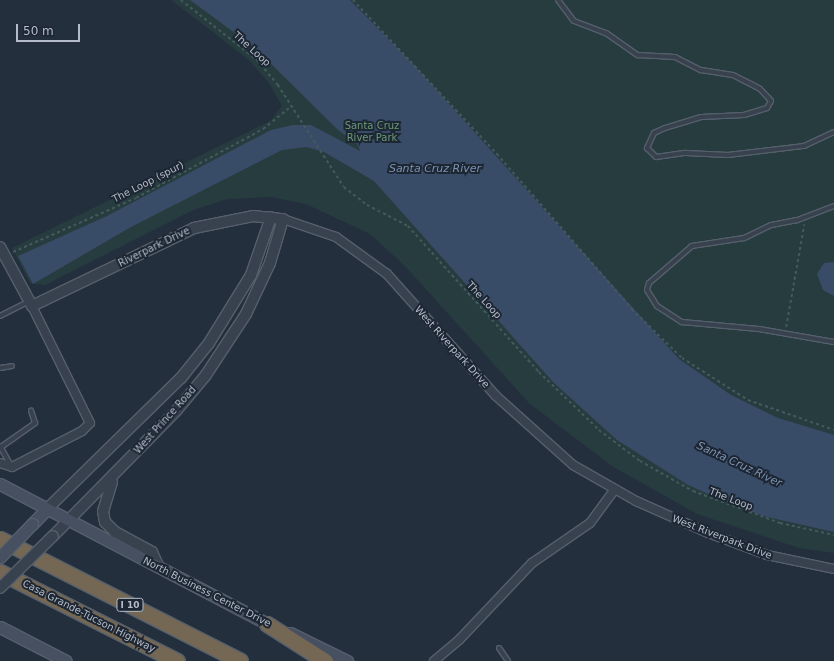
<!DOCTYPE html>
<style>
body{margin:0}
#map{position:relative;width:834px;height:661px;overflow:hidden;background:#242f3e;font-family:"DejaVu Sans",sans-serif}
div>[style]{position:absolute}
.green>*{inset:0;background:#263c3f}
.water>*{inset:0;background:#394c67}
.path>*{height:1.5px;margin-top:-0.75px;transform-origin:0;background:repeating-linear-gradient(90deg,#44595c 0 3px,transparent 0 6px)}
.roads{filter:drop-shadow(1px 0 #565f6c) drop-shadow(-1px 0 #565f6c) drop-shadow(0 1px #565f6c) drop-shadow(0 -1px #565f6c)}
.service>*{height:4px;margin:-2px;padding:0 2px;transform-origin:2px;border-radius:2px;background:#38414e}
.minor>*{height:8px;margin:-4px;padding:0 4px;transform-origin:4px;border-radius:4px;background:#38414e}
.tertiary>*{height:10px;margin:-5px;padding:0 5px;transform-origin:5px;border-radius:5px;background:#38414e}
.secondary>*{height:11px;margin:-5.5px;padding:0 5.5px;transform-origin:5.5px;border-radius:5.5px;background:#465061}
.motorway>*{height:15px;margin:-7.5px;padding:0 7.5px;transform-origin:7.5px;border-radius:7.5px;background:#746855}
.bridges{filter:drop-shadow(1px 0 #565f6c) drop-shadow(-1px 0 #565f6c) drop-shadow(0 1px #565f6c) drop-shadow(0 -1px #565f6c)}
.tertiary-bridge>*{height:10px;margin:-5px;padding:0 5px;transform-origin:5px;border-radius:5px;background:#38414e}
.secondary-bridge>*{height:11px;margin:-5.5px;padding:0 5.5px;transform-origin:5.5px;border-radius:5.5px;background:#465061}
span{translate:-50% -50%;white-space:nowrap;text-align:center;line-height:1.15;-webkit-text-stroke:4px #1d2633;paint-order:stroke}
.shield-label span{padding:1px 3px;background:#1d2633;border:1px solid;border-radius:3px;-webkit-text-stroke-width:0}
.shield-label{font-size:9px;color:#b4bcc9;font-weight:700}
.street-label{font-size:10px;color:#b4bcc9}
.park-label{font-size:10px;color:#6b9a76}
.water-label{font-size:11px;color:#7c92b1;font-style:italic}
.scale{position:absolute;left:16px;top:24px;width:64px;height:18px;box-sizing:border-box;border:2px solid #b4bcc9;border-top:0;padding-left:5px;font-size:12px;line-height:14px;white-space:nowrap;color:#b4bcc9;-webkit-text-stroke:3px #1d2633;paint-order:stroke}
</style>
<div id="map">
<div class="green">
<div style="clip-path:polygon(171px 0,834px 0,834px 553px,799px 548px,697px 514px,612px 466px,530px 404px,404px 265px,370px 234px,306px 204px,271px 197px,227px 199px,193px 210px,45px 285px,30px 283px,12px 248px,270px 121px,282px 106px,269px 83px,249px 60px)"></div>
</div>
<div class="water">
<div style="clip-path:polygon(190px 0,350px 0,413px 64px,679px 359px,731px 395px,778px 418px,834px 435px,834px 532px,763px 516px,724px 501px,688px 485px,617px 440px,554px 383px,374px 181px,324px 152px,306px 147px,282px 150px,131px 227px,33px 284px,18px 256px,107px 216px,271px 130px,293px 125px,311px 125px,360px 151px,358px 145px,337px 129px,254px 47px)"></div>
<div style="clip-path:polygon(834px 262px,834px 296px,823px 290px,817px 274px,824px 263px)"></div>
</div>
<div class="path">
<div style="left:181px;top:0;width:97px;rotate:38.3deg"></div>
<div style="left:257px;top:60px;width:33px;rotate:50deg"></div>
<div style="left:278px;top:85px;width:121px;rotate:57.1deg"></div>
<div style="left:344px;top:187px;width:29px;rotate:38deg"></div>
<div style="left:367px;top:205px;width:46px;rotate:27.1deg"></div>
<div style="left:408px;top:226px;width:196px;rotate:48.1deg"></div>
<div style="left:539px;top:372px;width:83px;rotate:44deg"></div>
<div style="left:599px;top:430px;width:51px;rotate:37.1deg"></div>
<div style="left:640px;top:461px;width:61px;rotate:29.5deg"></div>
<div style="left:693px;top:491px;width:93px;rotate:20.2deg"></div>
<div style="left:780px;top:523px;width:55px;rotate:12.5deg"></div>
<div style="left:353px;top:0;width:211px;rotate:46.9deg"></div>
<div style="left:497px;top:154px;width:206px;rotate:48.9deg"></div>
<div style="left:632px;top:309px;width:70px;rotate:44.4deg"></div>
<div style="left:682px;top:358px;width:78px;rotate:32.5deg"></div>
<div style="left:748px;top:400px;width:91px;rotate:19.2deg"></div>
<div style="left:13px;top:252px;width:134px;rotate:-23.7deg"></div>
<div style="left:136px;top:198px;width:145px;rotate:-28.5deg"></div>
<div style="left:263px;top:129px;width:35px;rotate:-39deg"></div>
<div style="left:786px;top:327px;width:104px;rotate:-80deg"></div>
</div>
<div class="roads">
<div class="service">
<div style="left:558px;top:0;width:26px;rotate:53deg"></div>
<div style="left:574px;top:21px;width:34px;rotate:21deg"></div>
<div style="left:606px;top:33px;width:39px;rotate:35deg"></div>
<div style="left:638px;top:55px;width:37px;rotate:3deg"></div>
<div style="left:675px;top:57px;width:29px;rotate:27deg"></div>
<div style="left:701px;top:70px;width:32px;rotate:9deg"></div>
<div style="left:733px;top:75px;width:30px;rotate:27deg"></div>
<div style="left:760px;top:89px;width:16px;rotate:47deg"></div>
<div style="left:771px;top:101px;width:8px;rotate:120deg"></div>
<div style="left:767px;top:108px;width:24px;rotate:163deg"></div>
<div style="left:744px;top:115px;width:43px;rotate:177.3deg"></div>
<div style="left:701px;top:117px;width:38px;rotate:163deg"></div>
<div style="left:665px;top:128px;width:12px;rotate:156deg"></div>
<div style="left:654px;top:133px;width:17px;rotate:115deg"></div>
<div style="left:647px;top:148px;width:13px;rotate:45deg"></div>
<div style="left:656px;top:157px;width:30px;rotate:-8deg"></div>
<div style="left:686px;top:153px;width:42px;rotate:2.7deg"></div>
<div style="left:728px;top:155px;width:77px;rotate:-6.8deg"></div>
<div style="left:804px;top:146px;width:33px;rotate:-25deg"></div>
<div style="left:834px;top:206px;width:40px;rotate:159deg"></div>
<div style="left:797px;top:220px;width:26px;rotate:169deg"></div>
<div style="left:771px;top:225px;width:30px;rotate:154deg"></div>
<div style="left:744px;top:238px;width:53px;rotate:171.3deg"></div>
<div style="left:692px;top:246px;width:57px;rotate:139.3deg"></div>
<div style="left:649px;top:283px;width:7px;rotate:106deg"></div>
<div style="left:647px;top:290px;width:19px;rotate:58deg"></div>
<div style="left:657px;top:306px;width:30px;rotate:33deg"></div>
<div style="left:682px;top:322px;width:77px;rotate:5.2deg"></div>
<div style="left:759px;top:329px;width:76px;rotate:9.8deg"></div>
<div style="left:0;top:316px;width:31px;rotate:-27deg"></div>
<div style="left:0;top:368px;width:12px;rotate:-9deg"></div>
<div style="left:0;top:446px;width:23px;rotate:61deg"></div>
<div style="left:1px;top:447px;width:42px;rotate:-35.2deg"></div>
<div style="left:35px;top:423px;width:13px;rotate:-108deg"></div>
<div style="left:499px;top:648px;width:16px;rotate:55deg"></div>
</div>
<div class="minor">
<div style="left:283px;top:219px;width:56px;rotate:18.8deg"></div>
<div style="left:336px;top:237px;width:63px;rotate:36deg"></div>
<div style="left:387px;top:274px;width:162px;rotate:48.2deg"></div>
<div style="left:495px;top:395px;width:105px;rotate:41.9deg"></div>
<div style="left:573px;top:465px;width:73px;rotate:29.7deg"></div>
<div style="left:636px;top:501px;width:79px;rotate:24deg"></div>
<div style="left:708px;top:533px;width:63px;rotate:20.4deg"></div>
<div style="left:767px;top:555px;width:68px;rotate:11.8deg"></div>
<div style="left:0;top:463px;width:13px;rotate:18deg"></div>
<div style="left:12px;top:467px;width:79px;rotate:-27.2deg"></div>
<div style="left:82px;top:431px;width:11px;rotate:-45deg"></div>
<div style="left:90px;top:423px;width:131px;rotate:-116.4deg"></div>
<div style="left:434px;top:661px;width:33px;rotate:-40deg"></div>
<div style="left:459px;top:640px;width:106px;rotate:-46.5deg"></div>
<div style="left:532px;top:563px;width:70px;rotate:-34.6deg"></div>
<div style="left:590px;top:523px;width:42px;rotate:-53.7deg"></div>
</div>
<div class="tertiary">
<div style="left:0;top:247px;width:67px;rotate:61.5deg"></div>
<div style="left:32px;top:306px;width:180px;rotate:-25.7deg"></div>
<div style="left:194px;top:228px;width:60px;rotate:-11.5deg"></div>
<div style="left:253px;top:216px;width:30px;rotate:6deg"></div>
<div style="left:283px;top:219px;width:46px;rotate:106.5deg"></div>
<div style="left:270px;top:263px;width:56px;rotate:115.2deg"></div>
<div style="left:246px;top:314px;width:73px;rotate:123.3deg"></div>
<div style="left:206px;top:375px;width:47px;rotate:129.8deg"></div>
<div style="left:176px;top:411px;width:175px;rotate:134.5deg"></div>
<div style="left:112px;top:482px;width:30px;rotate:107deg"></div>
<div style="left:103px;top:511px;width:11px;rotate:80deg"></div>
<div style="left:105px;top:522px;width:14px;rotate:45deg"></div>
<div style="left:115px;top:532px;width:42px;rotate:28.4deg"></div>
<div style="left:152px;top:552px;width:17px;rotate:66deg"></div>
<div style="left:47px;top:509px;width:187px;rotate:-44.4deg"></div>
<div style="left:181px;top:378px;width:45px;rotate:-51.3deg"></div>
<div style="left:209px;top:343px;width:80px;rotate:-58.3deg"></div>
<div style="left:251px;top:275px;width:61px;rotate:-71deg"></div>
</div>
<div class="secondary">
<div style="left:0;top:484px;width:309px;rotate:27.6deg"></div>
<div style="left:32px;top:524px;width:21px;rotate:-45deg"></div>
<div style="left:0;top:627px;width:74px;rotate:27.3deg"></div>
<div style="left:290px;top:633px;width:64px;rotate:26.2deg"></div>
</div>
<div class="motorway">
<div style="left:0;top:539px;width:269px;rotate:26.9deg"></div>
<div style="left:0;top:572px;width:198px;rotate:26.7deg"></div>
<div style="left:267px;top:624px;width:69px;rotate:32.5deg"></div>
</div>
</div>
<div class="bridges">
<div class="tertiary-bridge">
<div style="left:0;top:588px;width:74px;rotate:-44.5deg"></div>
</div>
<div class="secondary-bridge">
<div style="left:0;top:557px;width:46px;rotate:-45.9deg"></div>
</div>
</div>
<div class="shield-label">
<span style="left:130px;top:605px">I 10</span>
</div>
<div class="street-label">
<span style="left:252px;top:49px;rotate:42deg">The Loop</span>
<span style="left:148px;top:182px;rotate:-27deg">The Loop (spur)</span>
<span style="left:154px;top:247px;rotate:-26deg">Riverpark Drive</span>
<span style="left:484px;top:300px;rotate:48deg">The Loop</span>
<span style="left:452px;top:347px;rotate:48deg">West Riverpark Drive</span>
<span style="left:165px;top:420px;rotate:-48deg">West Prince Road</span>
<span style="left:731px;top:499px;rotate:21deg">The Loop</span>
<span style="left:722px;top:537px;rotate:21deg">West Riverpark Drive</span>
<span style="left:207px;top:592px;rotate:27deg">North Business Center Drive</span>
<span style="left:89px;top:616px;rotate:27deg">Casa Grande-Tucson Highway</span>
</div>
<div class="park-label">
<span style="left:372px;top:131px">Santa Cruz<br>River Park</span>
</div>
<div class="water-label">
<span style="left:435px;top:169px">Santa Cruz River</span>
<span style="left:739px;top:465px;rotate:25deg">Santa Cruz River</span>
</div>
<div class="scale">50 m</div>
</div>
